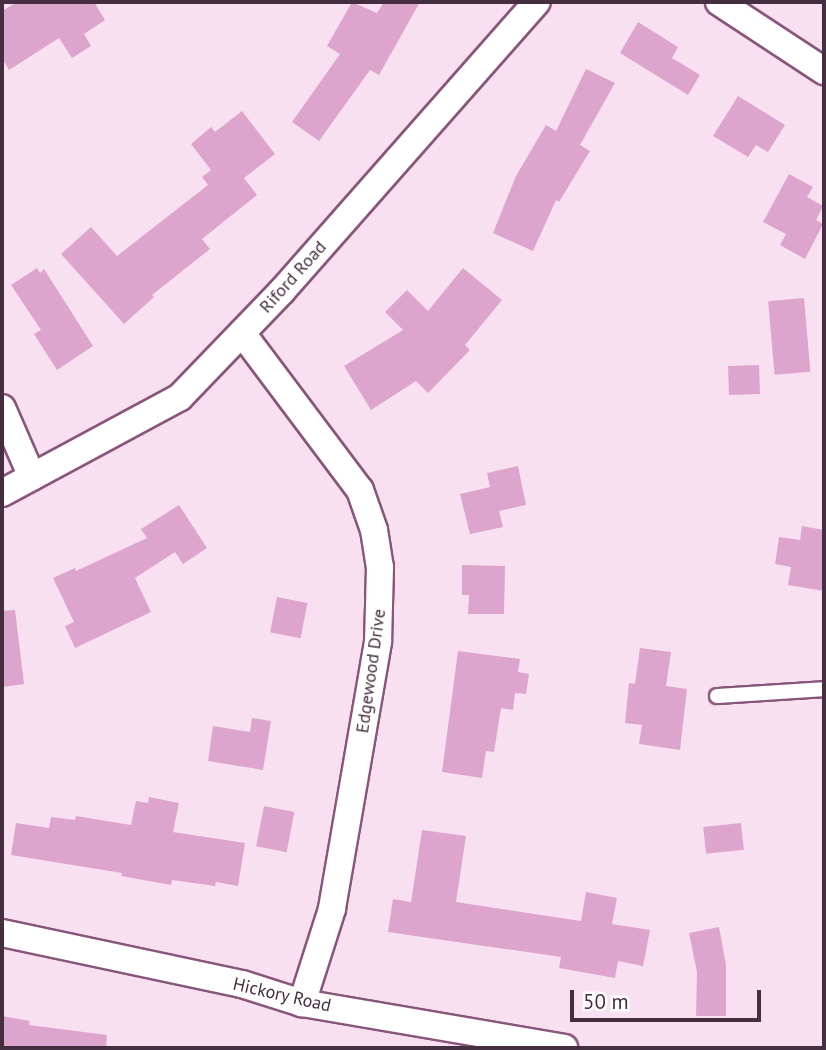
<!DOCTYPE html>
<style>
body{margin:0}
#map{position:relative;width:826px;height:1050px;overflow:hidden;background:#f8e0f0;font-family:"PT Sans",sans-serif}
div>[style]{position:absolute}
.building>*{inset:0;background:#dda5cd;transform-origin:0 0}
.roads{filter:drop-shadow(2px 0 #89567b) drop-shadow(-2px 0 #89567b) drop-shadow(0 2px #89567b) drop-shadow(0 -2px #89567b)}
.service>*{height:14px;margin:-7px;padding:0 7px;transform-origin:7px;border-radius:7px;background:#fff}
.minor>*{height:26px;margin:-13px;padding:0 13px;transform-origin:13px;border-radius:13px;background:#fff}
span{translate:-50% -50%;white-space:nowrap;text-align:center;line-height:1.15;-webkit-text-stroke:7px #fff;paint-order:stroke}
.street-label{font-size:18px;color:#452e3f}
.frame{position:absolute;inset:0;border:4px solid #452e3f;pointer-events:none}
.scale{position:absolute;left:570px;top:990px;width:191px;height:32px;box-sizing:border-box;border:4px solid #452e3f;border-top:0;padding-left:9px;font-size:21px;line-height:24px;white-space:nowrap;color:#452e3f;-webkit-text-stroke:5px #fff;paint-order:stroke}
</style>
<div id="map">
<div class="building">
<div style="clip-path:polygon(17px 2px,94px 2px,105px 20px,84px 34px,91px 46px,72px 58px,59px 38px,9px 70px,2px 58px,2px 11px)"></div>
<div style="clip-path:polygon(352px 2px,377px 13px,384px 2px,420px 2px,379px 75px,370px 70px,319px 141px,292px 122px,340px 54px,327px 46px)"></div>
<div style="clip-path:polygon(638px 22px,678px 47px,672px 58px,700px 75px,688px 95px,620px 53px)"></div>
<div style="clip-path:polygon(586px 69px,615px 83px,580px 145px,590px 151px,559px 202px,556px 200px,533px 251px,493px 233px,516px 176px,546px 125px,556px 131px)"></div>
<div style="clip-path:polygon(738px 96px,785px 125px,768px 152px,756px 145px,748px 157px,713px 136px)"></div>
<div style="clip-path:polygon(242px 111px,275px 154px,244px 178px,257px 195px,202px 239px,210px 249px,152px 295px,154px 297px,124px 324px,61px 254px,91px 227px,117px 256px,208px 185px,202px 177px,211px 170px,191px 144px,211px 127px,215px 132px)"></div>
<div style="clip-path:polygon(789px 174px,813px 187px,807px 197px,823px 206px,816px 220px,823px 224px,805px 259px,780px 245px,786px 234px,763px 222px)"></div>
<div style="clip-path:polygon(37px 268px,40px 273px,44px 269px,93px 346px,57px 370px,34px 334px,41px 330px,11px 285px)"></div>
<div style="clip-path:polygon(463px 268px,502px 300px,465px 345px,470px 350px,428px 393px,416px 381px,371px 410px,344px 366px,403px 330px,385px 312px,407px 290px,428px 311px)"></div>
<div style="left:804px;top:298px;width:74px;height:36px;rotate:85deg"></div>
<div style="left:759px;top:365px;width:29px;height:31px;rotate:88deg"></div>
<div style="clip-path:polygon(518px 466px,526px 505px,499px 511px,503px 527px,470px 534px,460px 494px,490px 487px,487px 473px)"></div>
<div style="clip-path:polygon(179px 505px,207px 548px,183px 564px,175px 552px,135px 578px,151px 612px,75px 648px,65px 626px,74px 622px,53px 578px,75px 568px,76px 571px,147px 538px,141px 529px)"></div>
<div style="clip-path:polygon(802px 526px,824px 530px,824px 591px,788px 585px,791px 567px,775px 564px,779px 537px,800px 540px)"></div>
<div style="clip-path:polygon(462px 565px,505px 566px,504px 614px,468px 614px,469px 595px,462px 595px)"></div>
<div style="left:277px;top:597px;width:31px;height:36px;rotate:11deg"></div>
<div style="clip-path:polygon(15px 610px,24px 684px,2px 687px,2px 611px)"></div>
<div style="clip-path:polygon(640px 648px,671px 652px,666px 686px,687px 689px,680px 750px,639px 744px,642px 725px,625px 723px,629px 683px,635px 684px)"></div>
<div style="clip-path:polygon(458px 651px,520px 659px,518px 672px,529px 674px,526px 694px,515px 693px,513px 710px,501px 708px,494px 752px,486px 751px,482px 778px,442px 772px)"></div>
<div style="clip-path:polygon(252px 718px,271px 721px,263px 770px,208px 761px,213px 726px,250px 732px)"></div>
<div style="clip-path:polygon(149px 797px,179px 803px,173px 832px,245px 843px,238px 886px,216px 882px,215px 886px,172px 880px,171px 885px,121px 876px,122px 873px,11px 855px,16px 823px,49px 828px,51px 817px,75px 820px,76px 816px,131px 825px,136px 801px,148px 803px)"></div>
<div style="left:264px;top:806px;width:31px;height:41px;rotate:11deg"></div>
<div style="left:741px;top:823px;width:27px;height:38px;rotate:84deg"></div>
<div style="clip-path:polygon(422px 830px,466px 836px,456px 902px,581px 921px,586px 892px,617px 898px,612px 924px,650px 930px,643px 966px,618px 961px,615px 978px,559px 968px,561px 957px,388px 932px,393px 899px,411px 902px)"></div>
<div style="clip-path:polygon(719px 927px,726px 965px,726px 1016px,696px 1016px,697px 972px,689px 933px)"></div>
<div style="clip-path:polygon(2px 1016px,30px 1021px,29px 1025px,107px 1035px,106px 1048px,2px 1048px)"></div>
</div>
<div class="roads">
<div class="service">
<div style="left:717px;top:696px;width:107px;rotate:-3.7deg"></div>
</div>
<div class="minor">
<div style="left:719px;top:2px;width:126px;rotate:33.3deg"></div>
<div style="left:242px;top:333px;width:196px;rotate:53.1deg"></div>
<div style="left:360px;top:490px;width:42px;rotate:70.7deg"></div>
<div style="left:374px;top:530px;width:37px;rotate:81deg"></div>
<div style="left:380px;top:567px;width:75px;rotate:91.5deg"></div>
<div style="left:378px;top:642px;width:271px;rotate:99.8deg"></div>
<div style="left:332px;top:909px;width:99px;rotate:107.7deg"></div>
<div style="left:2px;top:408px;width:75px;rotate:66.5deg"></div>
<div style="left:2px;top:493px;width:202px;rotate:-28.3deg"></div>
<div style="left:180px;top:397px;width:147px;rotate:-46.1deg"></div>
<div style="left:282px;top:291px;width:385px;rotate:-48.6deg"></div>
<div style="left:2px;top:933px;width:245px;rotate:12deg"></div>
<div style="left:242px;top:984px;width:63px;rotate:17.6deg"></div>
<div style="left:302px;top:1003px;width:266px;rotate:9.7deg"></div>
</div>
</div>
<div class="street-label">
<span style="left:293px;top:277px;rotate:-48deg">Riford Road</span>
<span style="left:371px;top:671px;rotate:-82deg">Edgewood Drive</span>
<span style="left:282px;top:995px;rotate:13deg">Hickory Road</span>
</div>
<div class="frame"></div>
<div class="scale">50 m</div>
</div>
